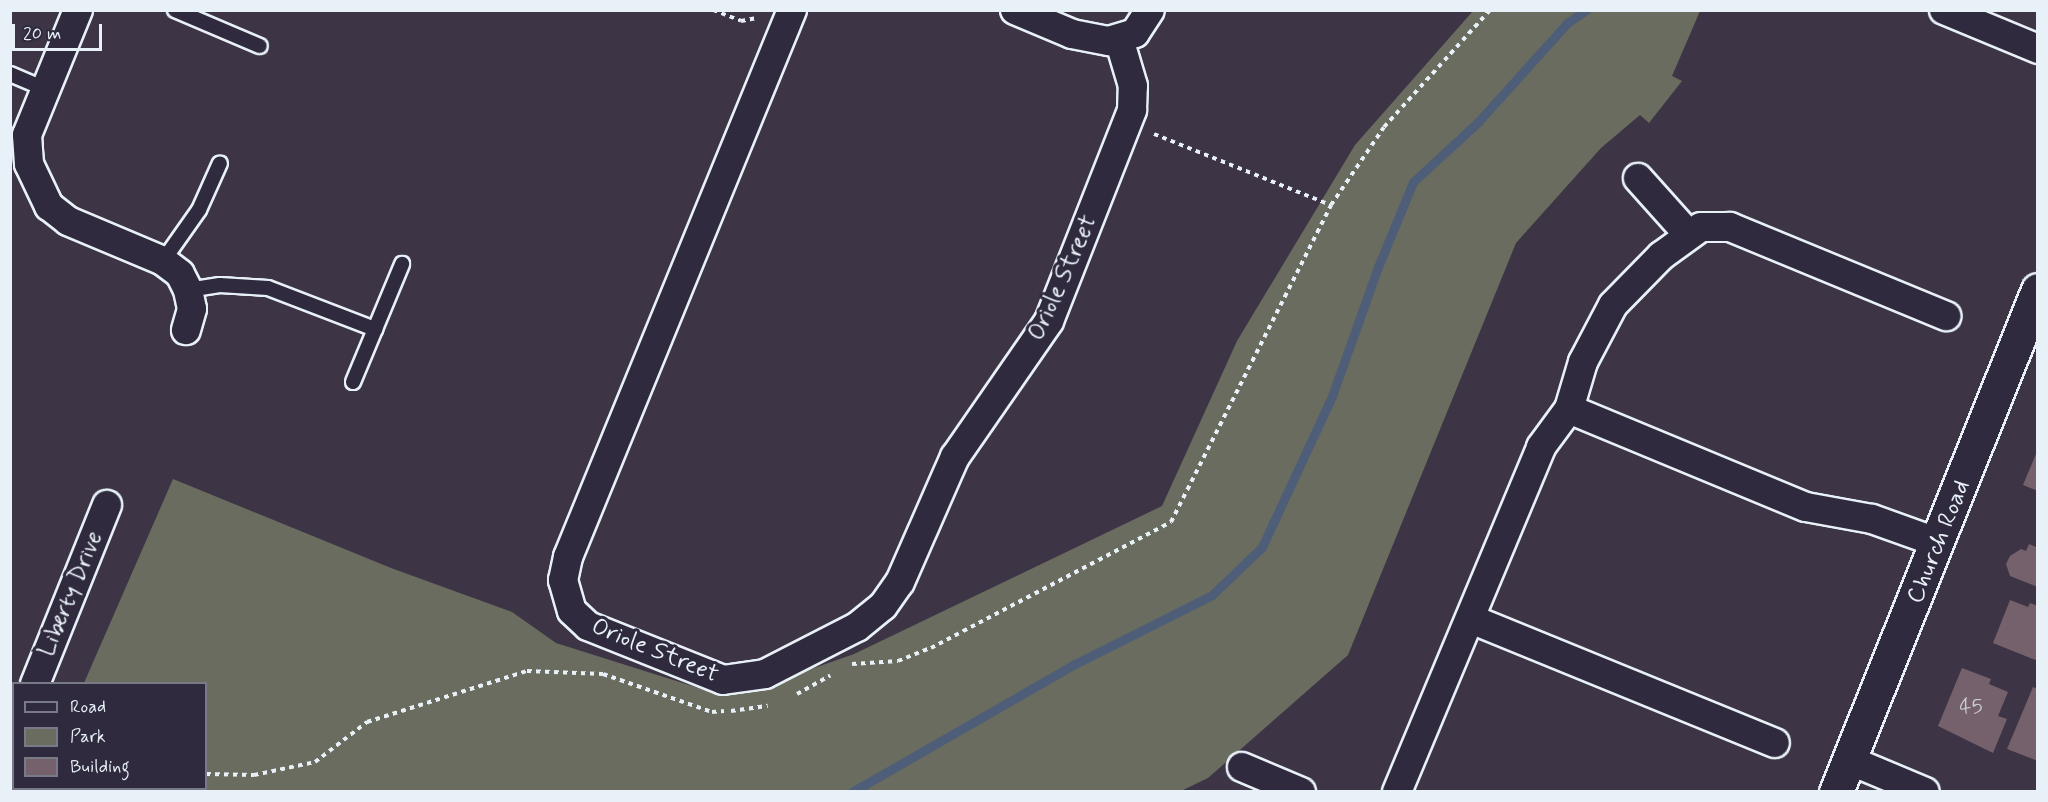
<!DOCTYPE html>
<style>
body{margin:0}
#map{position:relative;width:2048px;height:802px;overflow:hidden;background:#3d3546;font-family:Mynerve,sans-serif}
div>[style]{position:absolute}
.green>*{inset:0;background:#696c5e}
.stream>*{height:9px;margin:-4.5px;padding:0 4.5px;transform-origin:4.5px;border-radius:4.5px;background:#4e5e78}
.building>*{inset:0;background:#75616c}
.path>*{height:4px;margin-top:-2px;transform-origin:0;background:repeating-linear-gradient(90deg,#e8f1f8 0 4.5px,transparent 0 9px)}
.roads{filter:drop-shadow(2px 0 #e8f1f8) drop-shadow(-2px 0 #e8f1f8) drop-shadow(0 2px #e8f1f8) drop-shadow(0 -2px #e8f1f8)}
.lane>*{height:14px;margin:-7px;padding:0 7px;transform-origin:7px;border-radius:7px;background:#2f2a3d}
.street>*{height:28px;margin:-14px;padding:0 14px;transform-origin:14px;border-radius:14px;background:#2f2a3d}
.secondary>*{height:33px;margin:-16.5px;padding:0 16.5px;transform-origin:16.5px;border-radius:16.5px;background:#2f2a3d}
span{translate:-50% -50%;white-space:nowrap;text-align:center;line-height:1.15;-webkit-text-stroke:6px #2f2a3d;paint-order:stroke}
.number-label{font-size:21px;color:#cbcdd5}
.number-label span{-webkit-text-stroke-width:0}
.street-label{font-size:24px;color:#e8f1f8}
.frame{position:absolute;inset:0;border:12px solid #e8f1f8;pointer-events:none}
.legend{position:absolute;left:12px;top:682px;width:195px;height:108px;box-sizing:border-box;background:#2f2a3d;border:2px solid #797a88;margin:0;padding:8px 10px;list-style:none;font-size:18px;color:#e8f1f8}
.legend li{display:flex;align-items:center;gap:12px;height:30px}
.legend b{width:30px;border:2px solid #797a88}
.scale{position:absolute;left:12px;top:24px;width:90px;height:27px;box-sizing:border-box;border:3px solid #e8f1f8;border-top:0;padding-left:8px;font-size:18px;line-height:21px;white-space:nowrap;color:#e8f1f8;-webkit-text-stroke:4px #2f2a3d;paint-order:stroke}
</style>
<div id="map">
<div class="green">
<div style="clip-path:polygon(1473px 11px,1700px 11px,1672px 76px,1682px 81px,1649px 123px,1640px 115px,1601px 148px,1516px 243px,1348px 655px,1208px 778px,1181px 791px,21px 792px,206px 788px,206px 684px,84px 683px,173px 479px,391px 568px,512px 612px,556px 643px,705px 690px,743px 693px,854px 654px,1162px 506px,1237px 341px,1355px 145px)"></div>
</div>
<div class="stream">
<div style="left:852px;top:792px;width:257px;rotate:-29.9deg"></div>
<div style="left:1075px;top:664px;width:153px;rotate:-26.7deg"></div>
<div style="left:1212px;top:595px;width:69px;rotate:-43.8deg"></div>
<div style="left:1262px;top:547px;width:166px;rotate:-65.1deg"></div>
<div style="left:1332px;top:396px;width:137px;rotate:-70.4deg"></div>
<div style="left:1378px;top:267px;width:92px;rotate:-67.6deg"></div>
<div style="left:1413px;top:182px;width:88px;rotate:-42.7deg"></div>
<div style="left:1478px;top:122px;width:133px;rotate:-48deg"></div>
<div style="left:1567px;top:23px;width:23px;rotate:-34deg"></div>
</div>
<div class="building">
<div style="clip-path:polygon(2036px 454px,2038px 455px,2038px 491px,2023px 485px)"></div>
<div style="clip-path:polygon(2029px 544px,2038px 548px,2038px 587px,2010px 576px,2006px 564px,2010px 556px,2021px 549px,2026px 551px)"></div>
<div style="clip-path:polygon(2010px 600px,2028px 607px,2030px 603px,2038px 606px,2038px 661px,1993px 643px)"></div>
<div style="clip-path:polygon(1962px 668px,1991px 679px,1989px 684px,2008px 692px,1998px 716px,2007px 719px,1993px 753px,1938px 726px)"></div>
<div style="clip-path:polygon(2033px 687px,2038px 689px,2038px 761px,2007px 749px)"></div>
</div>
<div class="path">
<div style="left:713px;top:10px;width:30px;rotate:21deg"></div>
<div style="left:741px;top:21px;width:16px;rotate:-11deg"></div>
<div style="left:1154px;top:134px;width:191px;rotate:21.9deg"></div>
<div style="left:852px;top:664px;width:46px;rotate:-3.7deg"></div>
<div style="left:898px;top:661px;width:35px;rotate:-22deg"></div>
<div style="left:931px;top:648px;width:271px;rotate:-27.7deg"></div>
<div style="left:1171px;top:522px;width:355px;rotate:-63.2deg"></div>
<div style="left:1331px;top:205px;width:94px;rotate:-55.8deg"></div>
<div style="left:1384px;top:127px;width:158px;rotate:-47.8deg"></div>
<div style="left:797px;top:694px;width:38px;rotate:-29deg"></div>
<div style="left:731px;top:711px;width:37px;rotate:-8deg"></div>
<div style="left:206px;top:774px;width:48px;rotate:1.2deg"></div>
<div style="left:254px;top:775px;width:62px;rotate:-12deg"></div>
<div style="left:315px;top:762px;width:66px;rotate:-37.6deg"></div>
<div style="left:367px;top:722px;width:168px;rotate:-17.7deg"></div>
<div style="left:527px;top:671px;width:76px;rotate:2.3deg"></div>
<div style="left:603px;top:674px;width:115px;rotate:19.2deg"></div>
<div style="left:712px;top:712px;width:12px;rotate:-5deg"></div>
<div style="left:100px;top:792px;width:6px;rotate:-39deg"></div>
</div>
<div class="roads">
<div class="lane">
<div style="left:175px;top:10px;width:92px;rotate:23deg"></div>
<div style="left:10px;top:74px;width:38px;rotate:23deg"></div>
<div style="left:163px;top:261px;width:62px;rotate:-54.8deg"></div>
<div style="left:199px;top:210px;width:51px;rotate:-65.9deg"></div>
<div style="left:188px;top:290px;width:32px;rotate:-9deg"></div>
<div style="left:220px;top:285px;width:48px;rotate:3.6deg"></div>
<div style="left:268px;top:288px;width:115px;rotate:21deg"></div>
<div style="left:353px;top:382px;width:128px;rotate:-67.4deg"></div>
</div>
<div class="street">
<div style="left:78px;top:10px;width:135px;rotate:112.2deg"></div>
<div style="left:27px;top:135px;width:29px;rotate:86deg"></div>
<div style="left:29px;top:164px;width:47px;rotate:64.5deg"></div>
<div style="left:49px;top:206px;width:24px;rotate:38deg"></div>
<div style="left:68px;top:221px;width:103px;rotate:22.8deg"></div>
<div style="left:163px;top:261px;width:21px;rotate:37deg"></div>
<div style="left:180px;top:274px;width:18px;rotate:63deg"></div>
<div style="left:188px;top:290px;width:19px;rotate:78deg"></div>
<div style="left:192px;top:309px;width:22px;rotate:106deg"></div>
<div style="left:792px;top:10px;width:591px;rotate:112.27deg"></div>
<div style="left:568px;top:557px;width:24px;rotate:102deg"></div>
<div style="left:563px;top:580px;width:32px;rotate:74deg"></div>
<div style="left:572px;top:611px;width:22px;rotate:43deg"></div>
<div style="left:588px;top:626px;width:145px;rotate:21.8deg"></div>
<div style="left:723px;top:680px;width:42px;rotate:-8.1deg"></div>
<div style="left:765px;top:674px;width:103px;rotate:-27.1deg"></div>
<div style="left:857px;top:627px;width:33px;rotate:-39deg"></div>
<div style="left:883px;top:606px;width:29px;rotate:-55deg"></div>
<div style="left:900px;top:582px;width:137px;rotate:-66.3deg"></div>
<div style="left:955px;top:457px;width:165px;rotate:-55.3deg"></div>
<div style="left:1049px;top:321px;width:227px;rotate:-68.5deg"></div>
<div style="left:1132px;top:110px;width:24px;rotate:-88deg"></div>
<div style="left:1133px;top:86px;width:49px;rotate:-106.6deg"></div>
<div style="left:1015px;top:10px;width:62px;rotate:22.8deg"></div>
<div style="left:1072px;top:34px;width:38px;rotate:11deg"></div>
<div style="left:1109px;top:41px;width:27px;rotate:-17deg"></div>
<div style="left:1135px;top:33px;width:27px;rotate:-57deg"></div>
<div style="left:1944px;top:10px;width:102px;rotate:22.5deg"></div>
<div style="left:1638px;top:178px;width:75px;rotate:48.2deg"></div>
<div style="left:1569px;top:409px;width:256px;rotate:22.5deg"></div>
<div style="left:1806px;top:507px;width:67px;rotate:10.3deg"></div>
<div style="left:1872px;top:519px;width:71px;rotate:19.7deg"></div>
<div style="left:1471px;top:619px;width:328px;rotate:22.2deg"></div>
<div style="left:35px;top:684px;width:193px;rotate:-68.1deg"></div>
<div style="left:10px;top:735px;width:7px;rotate:-56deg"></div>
<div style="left:1849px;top:760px;width:82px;rotate:22.8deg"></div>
<div style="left:1242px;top:767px;width:64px;rotate:23deg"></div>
<div style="left:1397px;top:792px;width:374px;rotate:-67.3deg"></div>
<div style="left:1541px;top:447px;width:47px;rotate:-53.6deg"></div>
<div style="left:1569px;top:409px;width:49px;rotate:-73.4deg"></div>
<div style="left:1583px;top:362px;width:64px;rotate:-62.2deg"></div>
<div style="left:1613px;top:305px;width:69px;rotate:-45.6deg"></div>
<div style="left:1661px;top:256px;width:49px;rotate:-35.9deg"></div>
<div style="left:1701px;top:227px;width:29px"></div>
<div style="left:1730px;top:227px;width:234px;rotate:22.4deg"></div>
</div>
<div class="secondary">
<div style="left:1836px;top:792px;width:541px;rotate:-68.08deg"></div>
</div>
</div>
<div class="number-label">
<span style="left:1971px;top:707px">45</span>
</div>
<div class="street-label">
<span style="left:1063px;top:278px;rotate:-66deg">Oriole Street</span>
<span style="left:1939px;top:542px;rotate:-68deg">Church Road</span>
<span style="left:71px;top:594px;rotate:-68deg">Liberty Drive</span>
<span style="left:655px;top:651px;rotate:22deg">Oriole Street</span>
</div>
<div class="frame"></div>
<ul class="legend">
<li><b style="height:8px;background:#2f2a3d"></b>Road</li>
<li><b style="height:16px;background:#696c5e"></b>Park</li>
<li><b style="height:16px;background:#75616c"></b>Building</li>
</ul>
<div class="scale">20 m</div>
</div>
